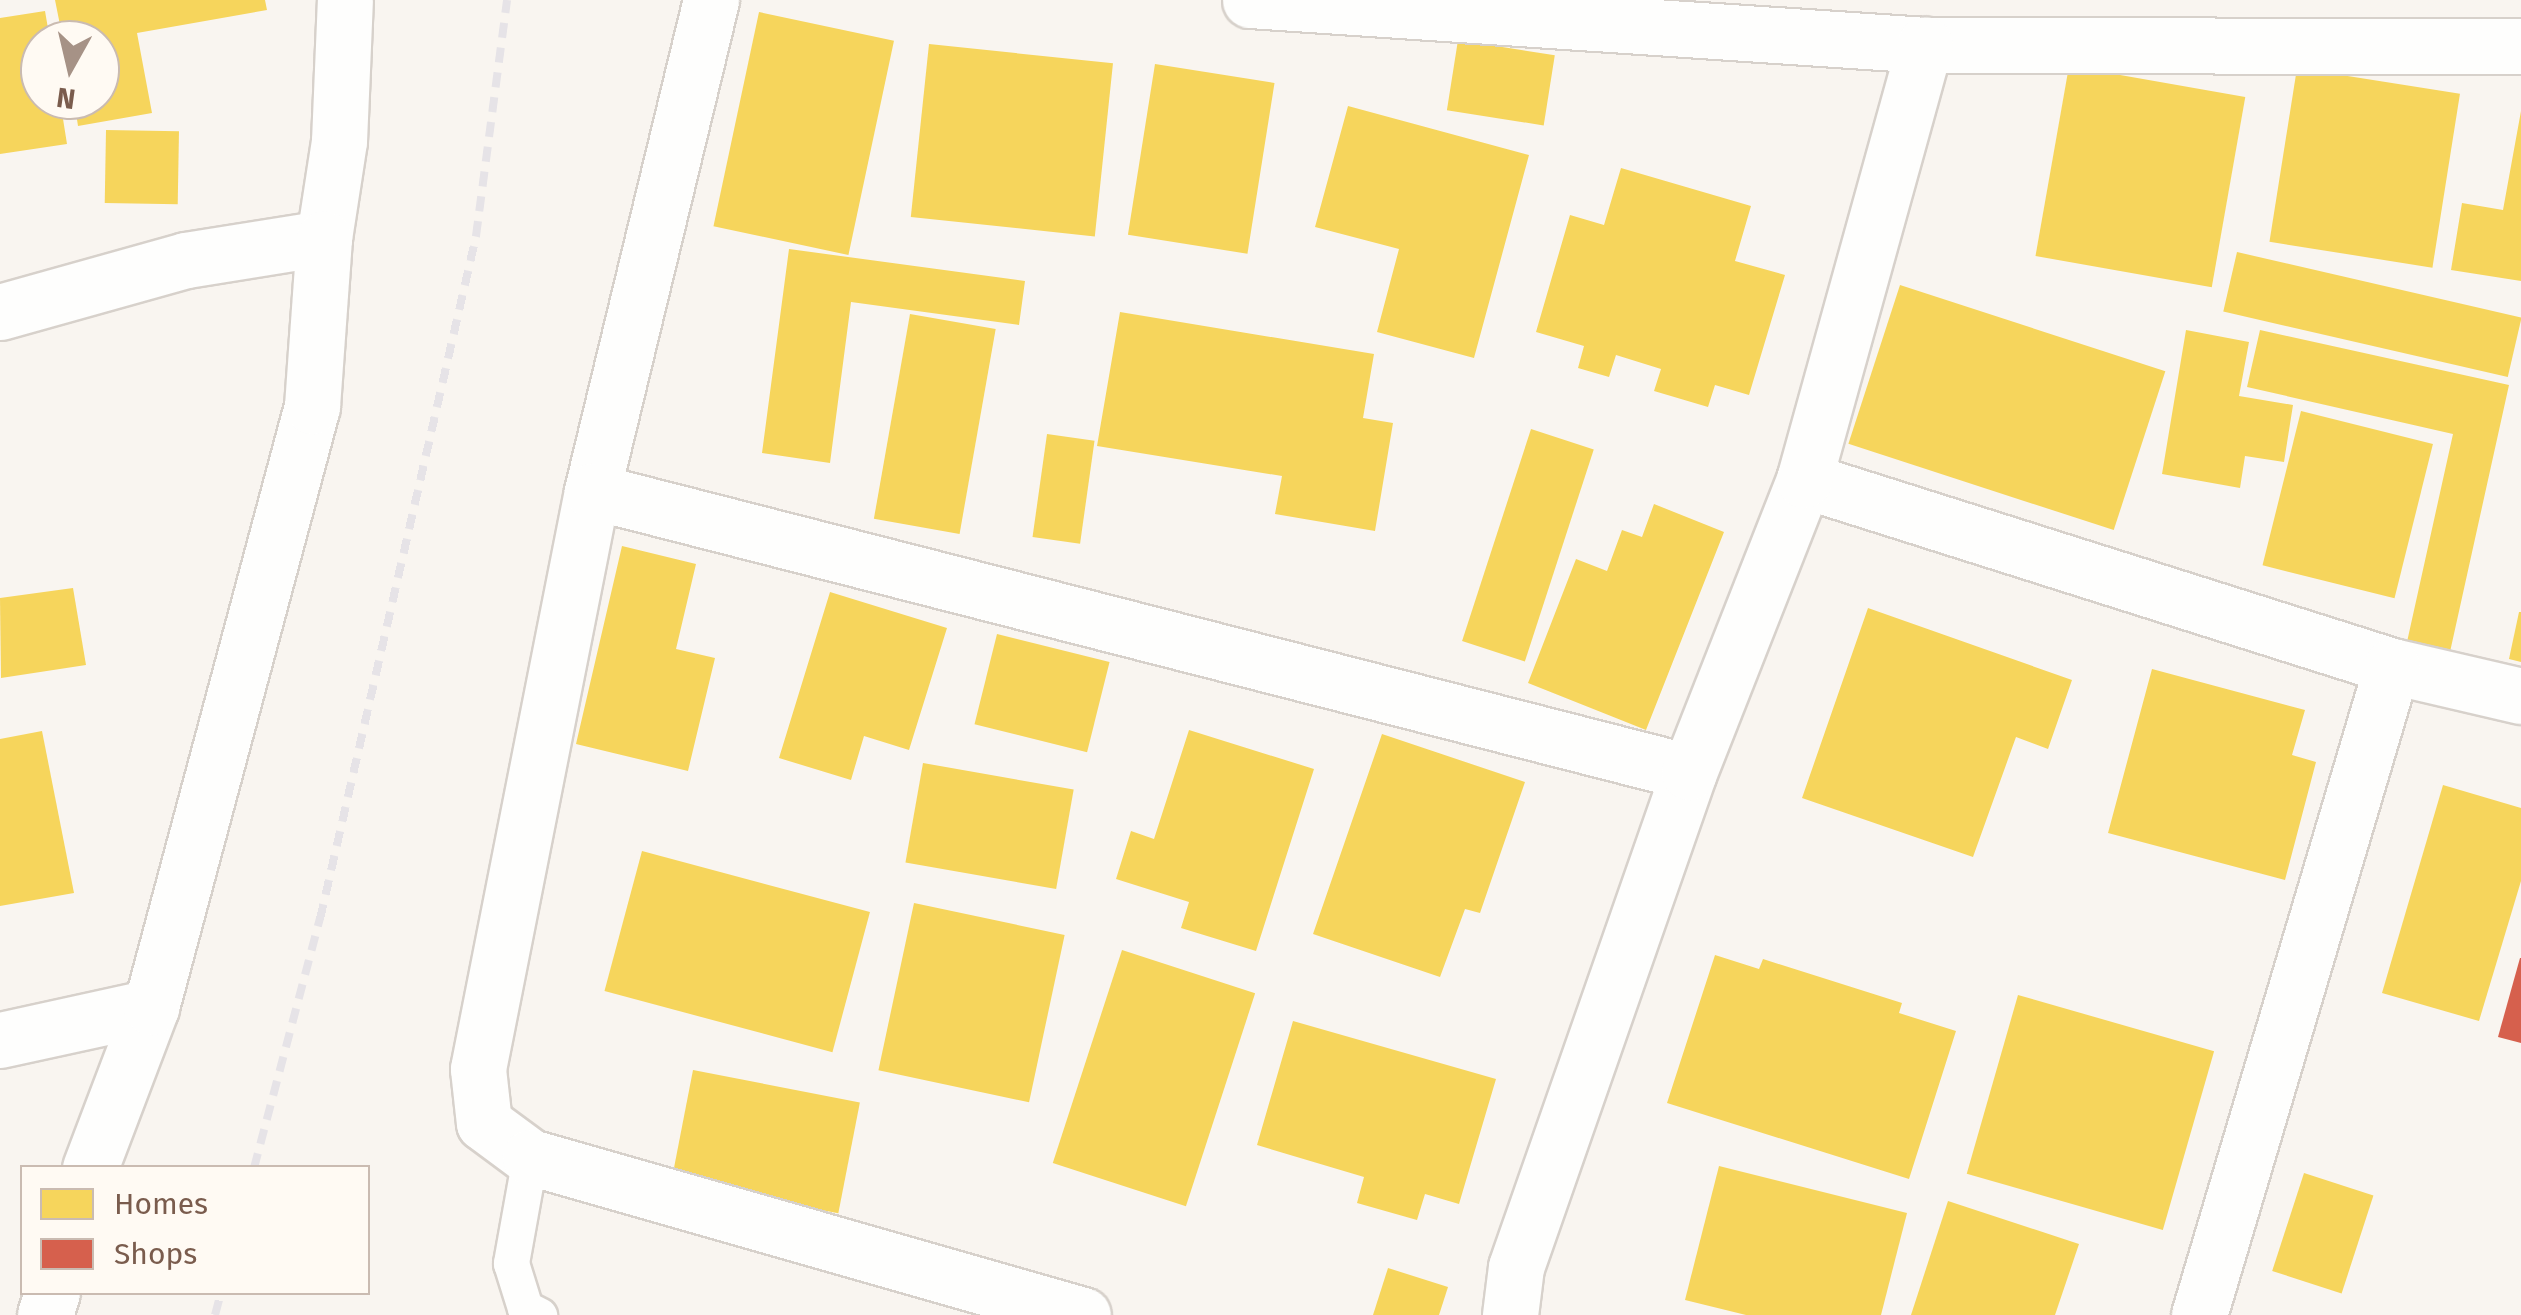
<!DOCTYPE html>
<style>
body{margin:0}
#map{position:relative;width:2521px;height:1315px;overflow:hidden;background:#f9f5f0;font-family:"Fira Sans",sans-serif}
div>[style]{position:absolute}
.homes>*{inset:0;background:#f6d55c;transform-origin:0 0}
.shops>*{inset:0;background:#d6604d}
.roads{filter:drop-shadow(2px 0 #d7d1cb) drop-shadow(-2px 0 #d7d1cb) drop-shadow(0 2px #d7d1cb) drop-shadow(0 -2px #d7d1cb)}
.service>*{height:35px;margin:-17.5px;padding:0 17.5px;transform-origin:17.5px;border-radius:17.5px;background:#fefefd}
.minor>*{height:55px;margin:-27.5px;padding:0 27.5px;transform-origin:27.5px;border-radius:27.5px;background:#fefefd}
.rail>*{height:8px;margin-top:-4px;transform-origin:0;background:repeating-linear-gradient(90deg,#e6e3e7 0 15px,transparent 0 25px)}
span{translate:-50% -50%;white-space:nowrap;text-align:center;line-height:1.15;-webkit-text-stroke:10px #fffaf3;paint-order:stroke}
.legend{position:absolute;left:20px;top:1165px;width:350px;height:130px;box-sizing:border-box;background:#fffaf3;border:2px solid #cabbb1;margin:0;padding:12px 18px;list-style:none;font-size:30px;color:#7a5c4d}
.legend li{display:flex;align-items:center;gap:20px;height:50px}
.legend b{width:50px;border:2px solid #cabbb1}
.north{position:absolute;left:20px;top:20px;width:100px;height:100px;box-sizing:border-box;background:#fffaf3;border:2px solid #cabbb1;border-radius:50%;rotate:188deg;font-size:28px;font-weight:700;line-height:40px;text-align:center;color:#7a5c4d}
.north::after{content:'';display:block;margin:auto;width:35px;height:45px;background:#a69286;clip-path:polygon(50% 0,100% 100%,50% 72%,0 100%)}
</style>
<div id="map">
<div class="homes">
<div style="clip-path:polygon(55px 0,265px 0,267px 10px,137px 33px,152px 113px,78px 126px,74px 100px,100px 100px,100px 40px,63px 40px)"></div>
<div style="clip-path:polygon(45px 11px,50px 40px,40px 40px,40px 100px,60px 100px,67px 144px,0 154px,0 18px)"></div>
<div style="left:759px;top:12px;width:138px;height:219px;rotate:12deg"></div>
<div style="left:1458px;top:40px;width:98px;height:71px;rotate:9deg"></div>
<div style="left:929px;top:44px;width:185px;height:174px;rotate:6deg"></div>
<div style="left:1155px;top:64px;width:121px;height:173px;rotate:9deg"></div>
<div style="left:2069px;top:66px;width:179px;height:193px;rotate:10deg"></div>
<div style="left:2297px;top:68px;width:165px;height:176px;rotate:9deg"></div>
<div style="clip-path:polygon(1348px 106px,1529px 155px,1474px 358px,1377px 332px,1399px 249px,1315px 227px)"></div>
<div style="clip-path:polygon(2521px 111px,2521px 281px,2451px 270px,2462px 203px,2503px 210px)"></div>
<div style="left:106px;top:130px;width:73px;height:73px;rotate:1deg"></div>
<div style="clip-path:polygon(1621px 168px,1751px 206px,1735px 261px,1785px 275px,1749px 395px,1715px 385px,1708px 407px,1654px 391px,1661px 369px,1616px 355px,1609px 377px,1578px 368px,1584px 346px,1536px 332px,1570px 215px,1604px 225px)"></div>
<div style="clip-path:polygon(789px 249px,1025px 281px,1019px 325px,851px 302px,830px 463px,762px 453px)"></div>
<div style="left:2237px;top:252px;width:292px;height:61px;rotate:13deg"></div>
<div style="left:1900px;top:285px;width:279px;height:167px;rotate:18deg"></div>
<div style="clip-path:polygon(1120px 312px,1374px 354px,1363px 418px,1393px 423px,1375px 531px,1275px 514px,1282px 476px,1097px 446px)"></div>
<div style="left:910px;top:314px;width:87px;height:208px;rotate:10deg"></div>
<div style="clip-path:polygon(2186px 330px,2249px 342px,2239px 396px,2293px 405px,2284px 462px,2245px 456px,2240px 488px,2162px 474px)"></div>
<div style="clip-path:polygon(2260px 330px,2509px 385px,2448px 661px,2405px 651px,2453px 434px,2247px 387px)"></div>
<div style="left:2301px;top:411px;width:136px;height:159px;rotate:14deg"></div>
<div style="left:1531px;top:429px;width:66px;height:223px;rotate:18deg"></div>
<div style="left:1047px;top:434px;width:48px;height:104px;rotate:8deg"></div>
<div style="clip-path:polygon(1654px 504px,1724px 532px,1646px 730px,1528px 683px,1576px 559px,1607px 571px,1622px 530px,1642px 537px)"></div>
<div style="clip-path:polygon(622px 546px,696px 564px,676px 649px,715px 658px,688px 771px,576px 744px)"></div>
<div style="clip-path:polygon(73px 588px,86px 665px,1px 678px,0 598px)"></div>
<div style="clip-path:polygon(830px 592px,947px 628px,909px 750px,864px 736px,851px 780px,779px 758px)"></div>
<div style="clip-path:polygon(1868px 608px,2072px 680px,2048px 749px,2016px 737px,1973px 857px,1802px 798px)"></div>
<div style="clip-path:polygon(2519px 612px,2521px 612px,2521px 662px,2509px 659px)"></div>
<div style="left:997px;top:634px;width:116px;height:93px;rotate:14deg"></div>
<div style="clip-path:polygon(2152px 669px,2305px 710px,2292px 755px,2316px 762px,2285px 880px,2108px 833px)"></div>
<div style="clip-path:polygon(1189px 730px,1314px 769px,1256px 951px,1181px 928px,1189px 902px,1116px 879px,1131px 831px,1154px 839px)"></div>
<div style="clip-path:polygon(42px 731px,74px 893px,0 906px,0 739px)"></div>
<div style="clip-path:polygon(1382px 734px,1525px 782px,1480px 913px,1465px 909px,1440px 977px,1313px 934px)"></div>
<div style="left:923px;top:763px;width:153px;height:101px;rotate:10deg"></div>
<div style="clip-path:polygon(2443px 785px,2521px 808px,2521px 881px,2479px 1021px,2382px 993px)"></div>
<div style="left:642px;top:851px;width:236px;height:145px;rotate:15deg"></div>
<div style="left:914px;top:903px;width:154px;height:171px;rotate:12deg"></div>
<div style="left:1122px;top:950px;width:140px;height:224px;rotate:18deg"></div>
<div style="clip-path:polygon(1715px 955px,1759px 969px,1763px 959px,1902px 1003px,1899px 1013px,1956px 1031px,1909px 1179px,1667px 1103px)"></div>
<div style="left:2018px;top:995px;width:204px;height:186px;rotate:16deg"></div>
<div style="clip-path:polygon(1293px 1021px,1496px 1079px,1459px 1204px,1425px 1194px,1417px 1220px,1357px 1203px,1364px 1177px,1257px 1145px)"></div>
<div style="left:693px;top:1070px;width:170px;height:113px;rotate:11deg"></div>
<div style="clip-path:polygon(1719px 1166px,1907px 1213px,1881px 1315px,1746px 1315px,1685px 1300px)"></div>
<div style="left:2304px;top:1173px;width:73px;height:103px;rotate:18deg"></div>
<div style="clip-path:polygon(1948px 1201px,2079px 1244px,2055px 1315px,1911px 1315px)"></div>
<div style="clip-path:polygon(1388px 1268px,1448px 1287px,1439px 1315px,1373px 1315px)"></div>
</div>
<div class="shops">
<div style="clip-path:polygon(2520px 958px,2521px 958px,2521px 1043px,2498px 1037px)"></div>
</div>
<div class="roads">
<div class="service">
<div style="left:530px;top:1157px;width:108px;rotate:100.2deg"></div>
<div style="left:511px;top:1263px;width:47px;rotate:72.7deg"></div>
<div style="left:525px;top:1308px;width:16px;rotate:27deg"></div>
</div>
<div class="minor">
<div style="left:711px;top:0;width:505px;rotate:103.62deg"></div>
<div style="left:592px;top:491px;width:589px;rotate:101.16deg"></div>
<div style="left:478px;top:1069px;width:54px;rotate:83.7deg"></div>
<div style="left:484px;top:1123px;width:57px;rotate:36.5deg"></div>
<div style="left:530px;top:1157px;width:575px;rotate:15.95deg"></div>
<div style="left:1250px;top:0;width:676px;rotate:3.81deg"></div>
<div style="left:1925px;top:45px;width:596px;rotate:0.1deg"></div>
<div style="left:0;top:312px;width:193px;rotate:-15.6deg"></div>
<div style="left:186px;top:260px;width:140px;rotate:-9.1deg"></div>
<div style="left:324px;top:238px;width:98px;rotate:-81.2deg"></div>
<div style="left:339px;top:141px;width:141px;rotate:-87.6deg"></div>
<div style="left:1804px;top:480px;width:617px;rotate:17.55deg"></div>
<div style="left:2392px;top:666px;width:132px;rotate:13.1deg"></div>
<div style="left:592px;top:491px;width:1132px;rotate:14.37deg"></div>
<div style="left:0;top:1040px;width:155px;rotate:-12.3deg"></div>
<div style="left:90px;top:1168px;width:172px;rotate:-69.2deg"></div>
<div style="left:151px;top:1007px;width:622px;rotate:-75deg"></div>
<div style="left:312px;top:406px;width:168px;rotate:-85.9deg"></div>
<div style="left:45px;top:1315px;width:24px;rotate:-73deg"></div>
<div style="left:1510px;top:1315px;width:48px;rotate:-82.9deg"></div>
<div style="left:1516px;top:1267px;width:524px;rotate:-70.74deg"></div>
<div style="left:1689px;top:772px;width:314px;rotate:-68.5deg"></div>
<div style="left:1804px;top:480px;width:452px;rotate:-74.5deg"></div>
<div style="left:2199px;top:1315px;width:677px;rotate:-73.44deg"></div>
</div>
</div>
<div class="rail">
<div style="left:254px;top:1168px;width:258px;rotate:-75.2deg"></div>
<div style="left:320px;top:919px;width:701px;rotate:-77.13deg"></div>
<div style="left:476px;top:236px;width:238px;rotate:-82.5deg"></div>
<div style="left:215px;top:1315px;width:24px;rotate:-75deg"></div>
</div>
<ul class="legend">
<li><b style="height:28px;background:#f6d55c"></b>Homes</li>
<li><b style="height:28px;background:#d6604d"></b>Shops</li>
</ul>
<div class="north">N</div>
</div>
